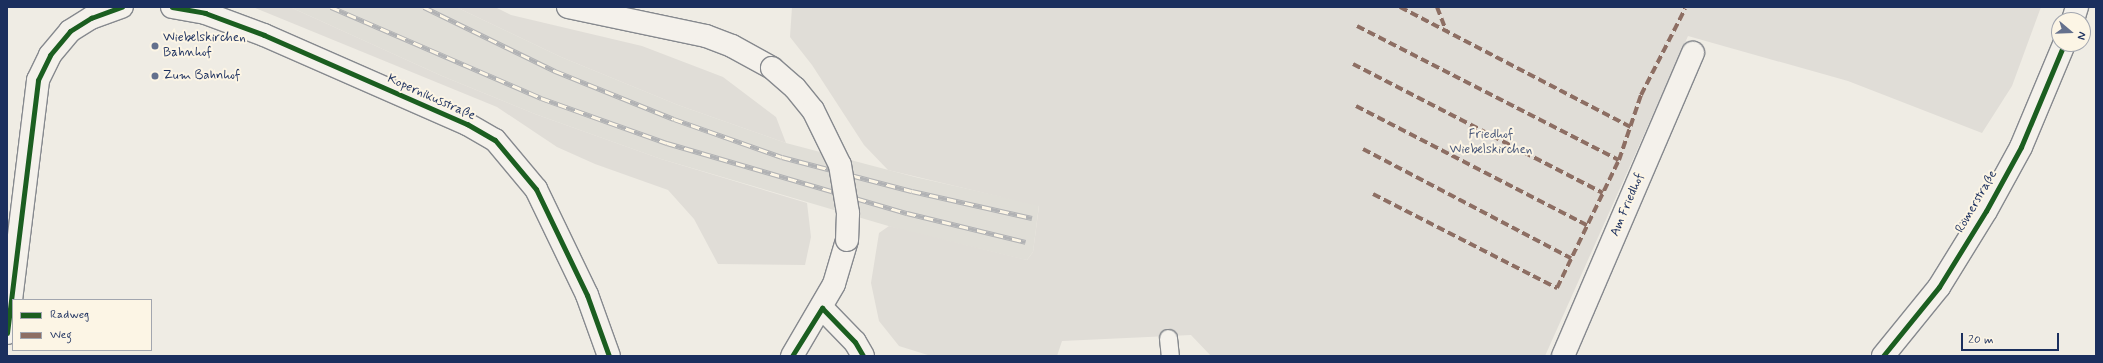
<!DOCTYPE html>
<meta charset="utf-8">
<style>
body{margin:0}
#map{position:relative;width:2103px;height:363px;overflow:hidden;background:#efece4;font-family:Mynerve,sans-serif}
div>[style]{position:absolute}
.built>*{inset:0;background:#e0ded7}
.green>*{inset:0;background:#e0ddd7}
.roads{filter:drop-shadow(1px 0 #86898e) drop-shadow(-1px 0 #86898e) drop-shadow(0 1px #86898e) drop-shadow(0 -1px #86898e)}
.lane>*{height:17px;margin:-8.5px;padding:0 8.5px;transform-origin:8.5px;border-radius:8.5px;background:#f4f1eb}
.street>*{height:22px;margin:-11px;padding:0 11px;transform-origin:11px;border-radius:11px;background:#f4f1eb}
.secondary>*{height:22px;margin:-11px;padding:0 11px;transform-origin:11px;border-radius:11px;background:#f4f1eb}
.rail>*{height:4.5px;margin-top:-2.25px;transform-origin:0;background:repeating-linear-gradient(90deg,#fcf5e5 0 9px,#b1b2b4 0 18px);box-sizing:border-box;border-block:1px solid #b1b2b4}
.bridges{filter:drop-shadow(1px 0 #86898e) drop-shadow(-1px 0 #86898e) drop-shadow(0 1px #86898e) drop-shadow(0 -1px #86898e)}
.secondary-bridge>*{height:22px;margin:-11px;padding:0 11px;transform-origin:11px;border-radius:11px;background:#f4f1eb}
.quiet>*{height:4px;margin-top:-2px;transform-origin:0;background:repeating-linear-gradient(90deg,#8d6e63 0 8px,transparent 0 12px)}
.cycleway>*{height:5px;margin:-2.5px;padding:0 2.5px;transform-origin:2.5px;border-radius:2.5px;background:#1b5e20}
.dots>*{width:11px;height:11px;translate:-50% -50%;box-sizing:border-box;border:2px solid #fcf5e5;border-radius:50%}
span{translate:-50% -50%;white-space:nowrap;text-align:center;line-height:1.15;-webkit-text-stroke:4px #fcf5e5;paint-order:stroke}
.poi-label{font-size:13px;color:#1b2f5e}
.left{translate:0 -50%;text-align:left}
.street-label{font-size:13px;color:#1b2f5e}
.park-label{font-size:13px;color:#49587a}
.frame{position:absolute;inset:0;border:8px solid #1b2f5e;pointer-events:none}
.legend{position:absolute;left:12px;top:299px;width:140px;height:52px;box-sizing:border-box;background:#fcf5e5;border:1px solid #a2a6af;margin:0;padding:5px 7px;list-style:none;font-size:12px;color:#1b2f5e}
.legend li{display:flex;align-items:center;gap:8px;height:20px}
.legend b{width:20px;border:1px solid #a2a6af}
.north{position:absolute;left:2051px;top:12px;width:40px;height:40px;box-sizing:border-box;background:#fcf5e5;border:1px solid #a2a6af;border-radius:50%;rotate:109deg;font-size:11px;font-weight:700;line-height:16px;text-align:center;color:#1b2f5e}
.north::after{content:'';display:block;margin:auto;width:14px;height:18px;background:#65718d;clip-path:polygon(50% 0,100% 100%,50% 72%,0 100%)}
.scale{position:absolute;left:1961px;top:333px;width:98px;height:18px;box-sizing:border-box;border:2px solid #1b2f5e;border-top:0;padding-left:5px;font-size:12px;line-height:14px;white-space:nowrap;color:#1b2f5e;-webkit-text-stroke:3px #fcf5e5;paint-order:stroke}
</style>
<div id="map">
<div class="built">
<div style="clip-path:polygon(290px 7px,456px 7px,561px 57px,678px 105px,786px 143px,915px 177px,1039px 205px,1033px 252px,1027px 260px,1022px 259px,902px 230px,661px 159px,535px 114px,442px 76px)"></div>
</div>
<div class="green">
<div style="clip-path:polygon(253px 7px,290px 7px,442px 76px,535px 114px,661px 159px,807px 203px,811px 237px,805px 265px,718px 264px,694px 219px,668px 190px,595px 164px,557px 147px,497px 107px)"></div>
<div style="clip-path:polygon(456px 7px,495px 7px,511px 15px,642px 46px,723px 77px,776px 117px,786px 143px,678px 105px,561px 57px)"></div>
<div style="clip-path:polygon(792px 7px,2041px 7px,2012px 86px,1982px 133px,1848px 81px,1688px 36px,1545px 356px,1211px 356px,1191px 335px,1062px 341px,1057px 356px,931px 356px,899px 346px,879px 321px,871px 283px,879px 233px,889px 226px,1027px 260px,1033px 252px,1039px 206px,888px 170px,864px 145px,812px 65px,790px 37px)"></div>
</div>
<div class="roads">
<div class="lane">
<div style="left:1168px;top:338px;width:18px;rotate:84deg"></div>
</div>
<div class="street">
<div style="left:2073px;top:20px;width:14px;rotate:-73deg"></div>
<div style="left:822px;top:308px;width:47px;rotate:45.9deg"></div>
<div style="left:855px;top:342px;width:16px;rotate:60deg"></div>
<div style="left:1563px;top:356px;width:330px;rotate:-66.8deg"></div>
<div style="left:1883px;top:356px;width:89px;rotate:-50.9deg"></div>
<div style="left:1939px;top:287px;width:89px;rotate:-58.3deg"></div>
<div style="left:1986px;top:211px;width:73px;rotate:-61.3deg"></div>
<div style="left:2021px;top:147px;width:112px;rotate:-67.3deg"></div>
</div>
<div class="secondary">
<div style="left:172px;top:7px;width:34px;rotate:10deg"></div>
<div style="left:205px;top:13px;width:63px;rotate:20.4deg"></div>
<div style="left:264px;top:35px;width:222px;rotate:23.7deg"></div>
<div style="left:467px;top:124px;width:32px;rotate:30deg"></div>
<div style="left:495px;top:140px;width:64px;rotate:50.1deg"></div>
<div style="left:536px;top:189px;width:118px;rotate:64.3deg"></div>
<div style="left:587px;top:295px;width:65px;rotate:70.2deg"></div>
<div style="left:568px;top:7px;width:141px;rotate:11.9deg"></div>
<div style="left:706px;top:36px;width:28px;rotate:21deg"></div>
<div style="left:732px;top:46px;width:46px;rotate:28.8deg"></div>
<div style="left:7px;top:333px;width:255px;rotate:-83deg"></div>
<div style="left:38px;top:80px;width:28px;rotate:-64deg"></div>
<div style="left:50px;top:55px;width:31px;rotate:-50deg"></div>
<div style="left:70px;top:31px;width:25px;rotate:-32deg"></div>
<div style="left:91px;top:18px;width:33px;rotate:-20deg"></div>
<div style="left:792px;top:356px;width:83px;rotate:-59.7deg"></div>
<div style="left:834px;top:284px;width:46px;rotate:-73.5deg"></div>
</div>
</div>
<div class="rail">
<div style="left:331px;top:7px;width:229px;rotate:23.4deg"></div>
<div style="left:541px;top:98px;width:134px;rotate:19.7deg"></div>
<div style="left:667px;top:143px;width:250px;rotate:16.3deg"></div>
<div style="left:907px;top:213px;width:122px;rotate:13.7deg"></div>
<div style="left:424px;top:7px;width:146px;rotate:26deg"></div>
<div style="left:555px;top:71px;width:128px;rotate:22deg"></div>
<div style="left:674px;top:119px;width:114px;rotate:19.4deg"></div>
<div style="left:782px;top:157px;width:134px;rotate:14.7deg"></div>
<div style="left:912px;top:191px;width:123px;rotate:12.7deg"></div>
</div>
<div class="bridges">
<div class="secondary-bridge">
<div style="left:772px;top:68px;width:30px;rotate:41deg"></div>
<div style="left:795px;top:88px;width:28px;rotate:51deg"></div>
<div style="left:813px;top:110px;width:61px;rotate:63.9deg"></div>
<div style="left:840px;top:165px;width:49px;rotate:80.5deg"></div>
<div style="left:848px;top:213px;width:27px;rotate:92deg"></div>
</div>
</div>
<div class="quiet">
<div style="left:1400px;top:7px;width:260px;rotate:27.5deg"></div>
<div style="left:1437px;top:7px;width:26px;rotate:69deg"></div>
<div style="left:1357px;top:26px;width:294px;rotate:27.1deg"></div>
<div style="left:1353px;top:64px;width:281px;rotate:27.3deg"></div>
<div style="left:1356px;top:106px;width:260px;rotate:27.3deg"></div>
<div style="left:1363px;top:149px;width:235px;rotate:27.7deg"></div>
<div style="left:1373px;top:194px;width:207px;rotate:27.1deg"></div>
<div style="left:1557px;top:288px;width:142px;rotate:-64.2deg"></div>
<div style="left:1619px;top:160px;width:69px;rotate:-71.3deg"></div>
<div style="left:1641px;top:95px;width:97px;rotate:-62.9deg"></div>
</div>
<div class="cycleway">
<div style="left:172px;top:7px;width:34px;rotate:10deg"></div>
<div style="left:205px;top:13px;width:63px;rotate:20.4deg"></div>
<div style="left:264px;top:35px;width:222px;rotate:23.7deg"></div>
<div style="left:467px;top:124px;width:32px;rotate:30deg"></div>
<div style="left:495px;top:140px;width:64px;rotate:50.1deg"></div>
<div style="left:536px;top:189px;width:118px;rotate:64.3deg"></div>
<div style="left:587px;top:295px;width:65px;rotate:70.2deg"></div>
<div style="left:7px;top:333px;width:255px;rotate:-83deg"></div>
<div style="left:38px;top:80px;width:28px;rotate:-64deg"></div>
<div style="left:50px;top:55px;width:31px;rotate:-50deg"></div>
<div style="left:70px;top:31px;width:25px;rotate:-32deg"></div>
<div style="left:91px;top:18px;width:33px;rotate:-20deg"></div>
<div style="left:792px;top:356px;width:57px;rotate:-58deg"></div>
<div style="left:822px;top:308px;width:47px;rotate:45.9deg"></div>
<div style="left:855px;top:342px;width:16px;rotate:60deg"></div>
<div style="left:1883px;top:356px;width:89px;rotate:-50.9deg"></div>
<div style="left:1939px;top:287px;width:89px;rotate:-58.3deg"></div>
<div style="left:1986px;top:211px;width:73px;rotate:-61.3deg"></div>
<div style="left:2021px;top:147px;width:112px;rotate:-67.3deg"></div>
</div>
<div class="dots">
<div style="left:155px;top:46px;background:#65718d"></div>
<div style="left:155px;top:76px;background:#65718d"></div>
</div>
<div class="poi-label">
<span class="left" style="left:163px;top:46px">Wiebelskirchen<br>Bahnhof</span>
<span class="left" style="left:163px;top:76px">Zum Bahnhof</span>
</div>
<div class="street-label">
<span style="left:431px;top:98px;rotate:24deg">Kopernikusstraße</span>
<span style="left:1977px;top:202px;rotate:-60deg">Römerstraße</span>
<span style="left:1628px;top:205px;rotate:-67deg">Am Friedhof</span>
</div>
<div class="park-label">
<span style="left:1491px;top:143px">Friedhof<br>Wiebelskirchen</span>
</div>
<div class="frame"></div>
<ul class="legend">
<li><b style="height:5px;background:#1b5e20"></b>Radweg</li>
<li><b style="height:5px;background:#8d6e63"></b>Weg</li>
</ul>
<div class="north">N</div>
<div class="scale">20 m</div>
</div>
